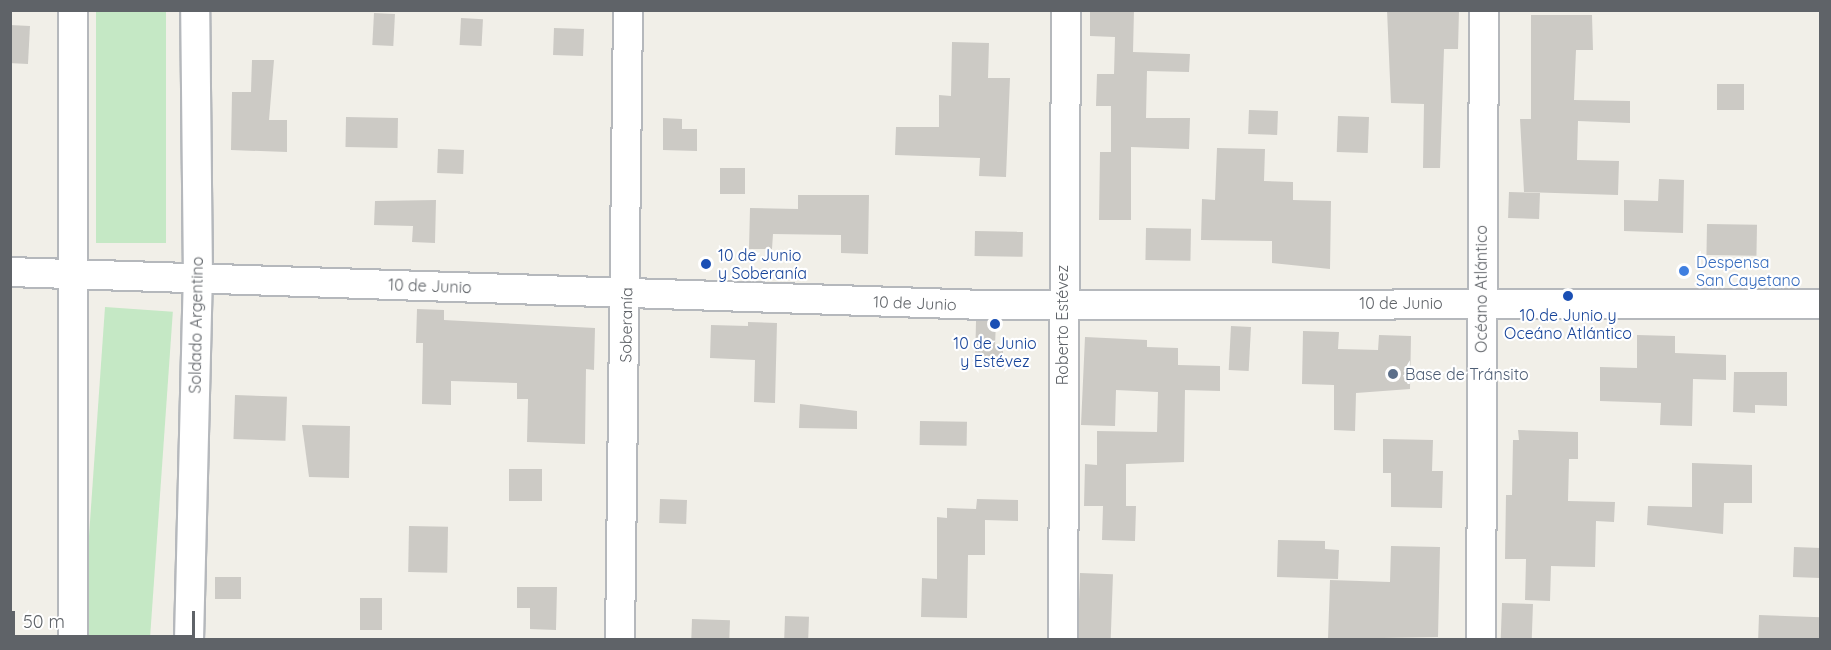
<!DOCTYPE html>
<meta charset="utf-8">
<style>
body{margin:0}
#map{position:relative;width:1831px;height:650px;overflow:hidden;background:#f1efe8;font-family:Quicksand,sans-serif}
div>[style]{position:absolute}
.green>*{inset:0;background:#c5e8c5;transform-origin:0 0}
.building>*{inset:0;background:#cccac5;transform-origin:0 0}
.roads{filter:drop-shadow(2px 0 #b5b8bc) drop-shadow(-2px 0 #b5b8bc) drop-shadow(0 2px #b5b8bc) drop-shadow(0 -2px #b5b8bc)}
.street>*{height:28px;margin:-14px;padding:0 14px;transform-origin:14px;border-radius:14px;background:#fff}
.dots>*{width:16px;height:16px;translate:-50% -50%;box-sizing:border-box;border:3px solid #fff;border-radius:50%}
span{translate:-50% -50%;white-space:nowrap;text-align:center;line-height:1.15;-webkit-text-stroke:4.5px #fff;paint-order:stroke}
.transit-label{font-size:16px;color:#164399}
.left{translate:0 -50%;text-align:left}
.shop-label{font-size:16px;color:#366cbe}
.street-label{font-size:16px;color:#5f6368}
.service-label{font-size:16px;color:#4e5e75}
.frame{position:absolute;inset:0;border:12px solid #5f6368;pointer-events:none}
.scale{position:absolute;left:12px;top:611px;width:183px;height:27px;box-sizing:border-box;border:3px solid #5f6368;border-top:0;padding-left:8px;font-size:18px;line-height:21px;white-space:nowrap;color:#5f6368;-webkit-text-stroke:4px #fff;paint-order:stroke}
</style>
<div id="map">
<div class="green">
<div style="left:96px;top:11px;width:70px;height:232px"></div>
<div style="left:105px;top:307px;width:68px;height:332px;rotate:4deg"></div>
</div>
<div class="building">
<div style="clip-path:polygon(1090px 10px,1134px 10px,1133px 52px,1190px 54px,1189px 72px,1147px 71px,1146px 118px,1190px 118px,1189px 149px,1131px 147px,1131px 220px,1099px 220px,1100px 152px,1111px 152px,1111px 106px,1096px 106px,1097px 74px,1114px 74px,1115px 37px,1090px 36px)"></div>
<div style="clip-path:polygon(1387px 10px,1459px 10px,1458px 49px,1444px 49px,1440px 168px,1423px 168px,1424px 104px,1391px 103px)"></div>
<div style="left:374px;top:13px;width:21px;height:32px;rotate:3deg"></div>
<div style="clip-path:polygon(1531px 15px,1592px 15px,1593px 50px,1576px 50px,1574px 100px,1630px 101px,1630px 123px,1578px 121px,1577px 160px,1619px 161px,1618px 195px,1524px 192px,1520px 119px,1531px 119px)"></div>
<div style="left:461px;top:18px;width:22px;height:27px;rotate:3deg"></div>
<div style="left:10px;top:25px;width:20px;height:38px;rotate:3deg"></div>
<div style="left:554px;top:28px;width:30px;height:27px;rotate:2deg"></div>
<div style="clip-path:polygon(952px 42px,989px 43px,988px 78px,1010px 78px,1006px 177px,979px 176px,980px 158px,895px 155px,896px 127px,939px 127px,939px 95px,951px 96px)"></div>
<div style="clip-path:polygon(252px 60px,274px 60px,269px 120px,287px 120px,287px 152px,231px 150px,232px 92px,251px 92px)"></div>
<div style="left:1717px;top:84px;width:27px;height:26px"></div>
<div style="left:1249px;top:110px;width:29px;height:24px;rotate:2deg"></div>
<div style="left:1338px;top:116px;width:31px;height:36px;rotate:2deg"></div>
<div style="left:346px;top:117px;width:52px;height:30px;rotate:1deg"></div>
<div style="clip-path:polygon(663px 118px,682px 119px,682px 129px,697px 129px,697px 151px,663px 150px)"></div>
<div style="clip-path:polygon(1217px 148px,1265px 149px,1264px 181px,1293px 182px,1293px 200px,1331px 201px,1330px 269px,1272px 263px,1272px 241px,1201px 240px,1202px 199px,1215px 200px)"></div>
<div style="left:438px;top:149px;width:26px;height:24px;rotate:2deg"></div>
<div style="left:720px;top:168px;width:25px;height:26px"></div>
<div style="clip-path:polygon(1659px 179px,1684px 180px,1683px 233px,1624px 231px,1624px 200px,1658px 201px)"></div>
<div style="left:1509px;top:192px;width:31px;height:26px;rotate:2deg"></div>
<div style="clip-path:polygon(798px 195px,869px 195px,868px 254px,841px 253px,841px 235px,773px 234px,772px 249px,749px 249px,750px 208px,798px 209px)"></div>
<div style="clip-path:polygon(436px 200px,435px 243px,412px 242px,413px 226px,374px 225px,375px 201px)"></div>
<div style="left:1707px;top:224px;width:50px;height:31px;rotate:1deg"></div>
<div style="left:1146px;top:228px;width:45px;height:32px;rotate:1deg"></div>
<div style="left:975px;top:231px;width:48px;height:25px;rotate:1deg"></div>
<div style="clip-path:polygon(417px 309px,444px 310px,444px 320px,595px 328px,594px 370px,586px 369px,585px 444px,527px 442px,528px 399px,517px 399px,517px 383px,451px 381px,451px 405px,422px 404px,423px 343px,416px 343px)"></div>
<div style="clip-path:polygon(976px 321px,996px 321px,995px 346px,1003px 346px,1003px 366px,975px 366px)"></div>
<div style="clip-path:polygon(748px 322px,777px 323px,775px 403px,754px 402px,755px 360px,710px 358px,711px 325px,748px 326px)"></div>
<div style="left:1231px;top:326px;width:20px;height:44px;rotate:3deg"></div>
<div style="clip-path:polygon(1303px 331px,1339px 332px,1338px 349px,1378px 350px,1379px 335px,1411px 336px,1410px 389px,1356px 393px,1355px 431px,1334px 430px,1334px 385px,1302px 384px)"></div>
<div style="clip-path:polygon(1637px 335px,1675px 336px,1675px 353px,1726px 355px,1726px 380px,1693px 379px,1692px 426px,1660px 425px,1661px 403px,1600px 401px,1600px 367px,1637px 368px)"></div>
<div style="clip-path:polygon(1085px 337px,1147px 340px,1147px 347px,1178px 348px,1178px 365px,1220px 366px,1220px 391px,1185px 390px,1184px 462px,1126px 464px,1126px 506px,1136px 506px,1135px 541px,1102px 540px,1103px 506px,1084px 506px,1085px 464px,1097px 465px,1097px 431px,1157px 432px,1158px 392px,1116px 390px,1115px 426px,1081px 425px)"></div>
<div style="clip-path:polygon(1734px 372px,1787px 372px,1787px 406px,1755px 405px,1755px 413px,1733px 412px)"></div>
<div style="left:235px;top:395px;width:52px;height:44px;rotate:2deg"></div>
<div style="clip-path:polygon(800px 404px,857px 411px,857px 429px,799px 428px)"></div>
<div style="left:920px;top:421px;width:47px;height:24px;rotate:1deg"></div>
<div style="clip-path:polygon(302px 425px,350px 426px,349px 478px,309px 477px)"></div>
<div style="clip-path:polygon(1518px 430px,1578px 432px,1578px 459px,1569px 459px,1568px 501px,1615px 502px,1614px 522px,1596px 521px,1595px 567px,1551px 566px,1550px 601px,1525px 600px,1526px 559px,1505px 559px,1506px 495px,1512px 495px,1513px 440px,1519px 440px)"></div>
<div style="clip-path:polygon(1383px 439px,1433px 440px,1432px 471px,1443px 471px,1442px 508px,1391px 507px,1391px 473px,1383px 473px)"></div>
<div style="clip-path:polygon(1692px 463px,1752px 465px,1752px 503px,1724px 503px,1723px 534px,1647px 525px,1648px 506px,1692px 507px)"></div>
<div style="left:509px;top:469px;width:33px;height:32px"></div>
<div style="left:660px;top:499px;width:27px;height:24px;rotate:2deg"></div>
<div style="clip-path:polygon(977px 499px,1018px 500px,1018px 521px,985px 520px,985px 555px,968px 555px,967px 618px,921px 617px,922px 578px,937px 579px,937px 517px,947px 518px,947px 508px,976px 509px)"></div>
<div style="left:409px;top:526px;width:39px;height:46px;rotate:1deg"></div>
<div style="clip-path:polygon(1278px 540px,1325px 541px,1325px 549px,1339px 550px,1338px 579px,1277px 577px)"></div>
<div style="clip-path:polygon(1391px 546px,1440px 547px,1438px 637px,1328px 639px,1330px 580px,1390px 582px)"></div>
<div style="left:1794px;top:547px;width:27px;height:30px;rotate:2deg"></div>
<div style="left:1080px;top:573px;width:33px;height:66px;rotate:2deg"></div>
<div style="left:215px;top:577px;width:26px;height:22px"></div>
<div style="clip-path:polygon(517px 587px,557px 587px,556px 630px,530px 629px,530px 608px,517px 608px)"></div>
<div style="left:360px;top:598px;width:22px;height:32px"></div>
<div style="left:1502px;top:603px;width:31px;height:36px;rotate:2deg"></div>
<div style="left:1759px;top:615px;width:62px;height:24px;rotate:2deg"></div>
<div style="left:785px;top:616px;width:24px;height:23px;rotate:2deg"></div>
<div style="left:692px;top:619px;width:38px;height:20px;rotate:2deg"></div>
</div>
<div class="roads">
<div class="street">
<div style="left:73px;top:10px;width:630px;rotate:90deg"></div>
<div style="left:10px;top:272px;width:977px;rotate:1.94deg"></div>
<div style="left:986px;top:305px;width:834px;rotate:-0.07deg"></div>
<div style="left:189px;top:640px;width:361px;rotate:-88.6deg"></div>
<div style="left:198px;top:279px;width:269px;rotate:-90.6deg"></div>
<div style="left:620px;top:640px;width:630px;rotate:-89.27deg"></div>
<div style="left:1063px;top:640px;width:630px;rotate:-89.73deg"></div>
<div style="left:1481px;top:640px;width:630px;rotate:-89.73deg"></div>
</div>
</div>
<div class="dots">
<div style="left:706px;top:264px;background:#1a4fb4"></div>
<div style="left:1684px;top:271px;background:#3f7fe0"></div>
<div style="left:1568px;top:296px;background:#1a4fb4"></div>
<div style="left:995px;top:324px;background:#1a4fb4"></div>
<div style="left:1393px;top:374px;background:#5c6f8a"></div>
</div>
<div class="transit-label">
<span class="left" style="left:718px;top:264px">10 de Junio<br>y Soberanía</span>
<span style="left:1568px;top:324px">10 de Junio y<br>Oceáno Atlántico</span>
<span style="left:995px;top:352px">10 de Junio<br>y Estévez</span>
</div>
<div class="shop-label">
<span class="left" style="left:1696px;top:271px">Despensa<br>San Cayetano</span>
</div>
<div class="street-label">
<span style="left:430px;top:286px;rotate:2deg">10 de Junio</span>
<span style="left:1481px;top:289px;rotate:-90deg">Océano Atlántico</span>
<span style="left:915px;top:303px;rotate:2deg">10 de Junio</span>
<span style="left:1401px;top:303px">10 de Junio</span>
<span style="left:196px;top:325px;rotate:-89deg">Soldado Argentino</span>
<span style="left:626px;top:325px;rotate:-89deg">Soberanía</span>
<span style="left:1062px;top:325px;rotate:-90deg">Roberto Estévez</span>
</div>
<div class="service-label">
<span class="left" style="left:1405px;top:374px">Base de Tránsito</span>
</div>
<div class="frame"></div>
<div class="scale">50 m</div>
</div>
